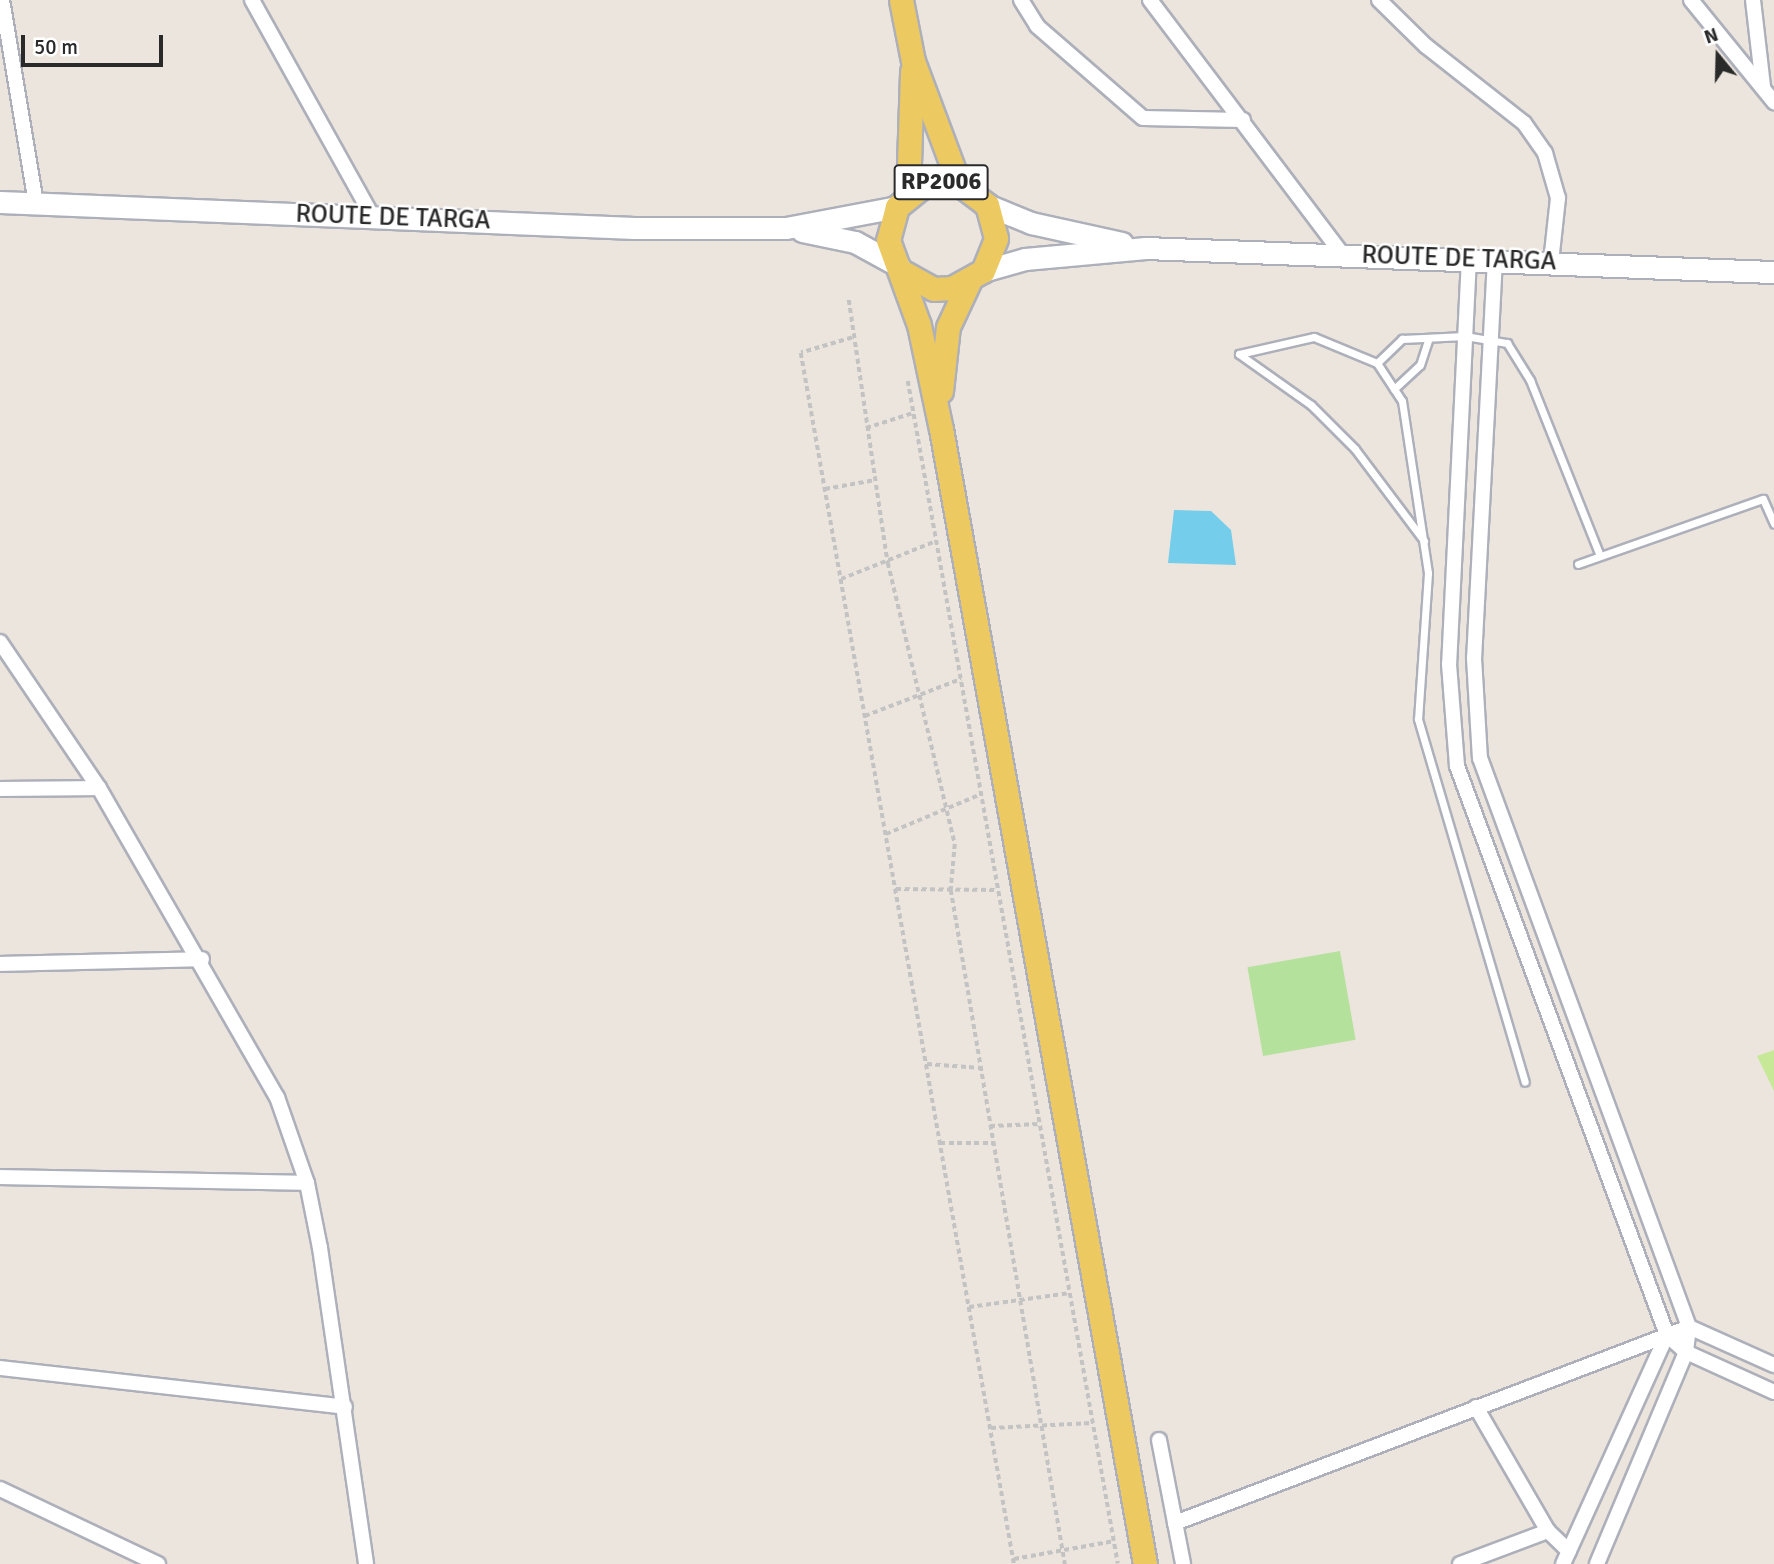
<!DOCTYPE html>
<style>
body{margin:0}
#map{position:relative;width:1774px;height:1564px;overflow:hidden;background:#ece5dd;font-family:Signika,sans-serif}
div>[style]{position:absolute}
.green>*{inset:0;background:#b4e19b;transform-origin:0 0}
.pitch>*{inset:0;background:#c7e897}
.water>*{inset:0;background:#73cdeb}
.path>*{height:3.5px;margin-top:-1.75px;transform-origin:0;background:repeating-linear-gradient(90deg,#c3c3c3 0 5px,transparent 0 8.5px)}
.roads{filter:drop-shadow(2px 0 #adb0ba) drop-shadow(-2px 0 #adb0ba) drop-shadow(0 2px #adb0ba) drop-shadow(0 -2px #adb0ba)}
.service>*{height:7px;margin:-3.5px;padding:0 3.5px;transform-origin:3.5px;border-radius:3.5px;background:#fff}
.minor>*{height:14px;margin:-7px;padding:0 7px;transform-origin:7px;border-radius:7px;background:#fff}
.secondary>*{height:21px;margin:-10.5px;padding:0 10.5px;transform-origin:10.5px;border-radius:10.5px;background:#fff}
.primary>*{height:23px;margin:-11.5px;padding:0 11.5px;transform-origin:11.5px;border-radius:11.5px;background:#ecc961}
span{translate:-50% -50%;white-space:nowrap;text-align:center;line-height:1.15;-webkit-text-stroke:5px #fff;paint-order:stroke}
.shield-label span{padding:2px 5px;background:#fff;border:2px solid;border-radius:5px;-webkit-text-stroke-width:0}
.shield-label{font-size:24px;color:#2a2a2a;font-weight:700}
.street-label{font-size:26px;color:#2a2a2a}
.north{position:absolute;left:1683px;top:21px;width:70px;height:70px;-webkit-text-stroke:5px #fff;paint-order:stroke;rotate:341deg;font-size:19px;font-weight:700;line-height:28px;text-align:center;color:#2a2a2a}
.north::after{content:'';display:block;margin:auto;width:24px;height:32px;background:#2a2a2a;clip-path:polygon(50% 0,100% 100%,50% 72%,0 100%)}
.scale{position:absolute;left:21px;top:35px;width:142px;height:32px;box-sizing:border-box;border:4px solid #2a2a2a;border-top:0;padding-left:9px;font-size:21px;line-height:24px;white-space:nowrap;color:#2a2a2a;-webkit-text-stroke:5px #fff;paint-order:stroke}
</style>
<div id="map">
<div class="green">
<div style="left:1340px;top:951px;width:90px;height:94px;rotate:80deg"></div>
</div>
<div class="pitch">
<div style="clip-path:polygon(1774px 1050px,1774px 1091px,1757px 1056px)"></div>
</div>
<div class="water">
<div style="clip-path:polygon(1174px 510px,1211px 511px,1231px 530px,1236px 565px,1168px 563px)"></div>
</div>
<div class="path">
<div style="left:849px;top:300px;width:266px;rotate:81.6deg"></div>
<div style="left:888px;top:563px;width:289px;rotate:76.6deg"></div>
<div style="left:955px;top:844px;width:46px;rotate:95deg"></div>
<div style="left:951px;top:890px;width:684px;rotate:80.4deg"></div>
<div style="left:852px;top:338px;width:53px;rotate:163.6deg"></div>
<div style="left:801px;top:353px;width:1230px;rotate:80.02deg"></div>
<div style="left:908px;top:381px;width:1201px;rotate:79.93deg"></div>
<div style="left:866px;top:428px;width:49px;rotate:-17.7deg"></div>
<div style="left:825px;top:489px;width:51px;rotate:-10.2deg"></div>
<div style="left:841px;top:579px;width:102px;rotate:-21.8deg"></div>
<div style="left:865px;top:716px;width:103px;rotate:-21.1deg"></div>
<div style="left:886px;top:834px;width:103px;rotate:-22.8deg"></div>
<div style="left:896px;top:889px;width:102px;rotate:0.6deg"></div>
<div style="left:927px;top:1064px;width:54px;rotate:4.2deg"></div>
<div style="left:990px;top:1126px;width:50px;rotate:-2.3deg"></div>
<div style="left:940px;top:1143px;width:53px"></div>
<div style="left:969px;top:1307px;width:102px;rotate:-7.9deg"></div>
<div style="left:991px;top:1428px;width:102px;rotate:-2.8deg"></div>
<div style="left:1014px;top:1559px;width:102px;rotate:-10.2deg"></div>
</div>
<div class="roads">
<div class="service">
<div style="left:1239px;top:354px;width:77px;rotate:-12.8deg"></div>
<div style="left:1314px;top:337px;width:68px;rotate:22.4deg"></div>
<div style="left:1377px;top:363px;width:45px;rotate:56.7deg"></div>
<div style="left:1402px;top:401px;width:174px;rotate:81.4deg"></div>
<div style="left:1428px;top:573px;width:146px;rotate:93.9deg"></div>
<div style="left:1418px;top:719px;width:378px;rotate:73.6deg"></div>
<div style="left:1239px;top:354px;width:88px;rotate:35.3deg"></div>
<div style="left:1311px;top:405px;width:62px;rotate:45deg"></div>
<div style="left:1355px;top:449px;width:115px;rotate:53.1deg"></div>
<div style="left:1377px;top:363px;width:35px;rotate:-44deg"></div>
<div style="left:1402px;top:339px;width:63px;rotate:-2.7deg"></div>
<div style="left:1465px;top:336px;width:43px;rotate:9.5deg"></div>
<div style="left:1507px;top:343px;width:44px;rotate:58.1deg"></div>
<div style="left:1530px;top:380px;width:186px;rotate:68.3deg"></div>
<div style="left:1394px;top:389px;width:35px;rotate:-43deg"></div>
<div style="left:1420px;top:365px;width:28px;rotate:-72deg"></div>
<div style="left:1578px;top:564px;width:196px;rotate:-19.4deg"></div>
<div style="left:1763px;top:499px;width:27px;rotate:66deg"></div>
</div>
<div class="minor">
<div style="left:2px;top:0;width:206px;rotate:80.5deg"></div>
<div style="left:252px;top:0;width:248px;rotate:60.9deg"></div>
<div style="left:1021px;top:0;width:31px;rotate:58deg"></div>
<div style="left:1037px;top:26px;width:140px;rotate:41deg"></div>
<div style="left:1143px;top:118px;width:100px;rotate:1.1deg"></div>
<div style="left:1150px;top:0;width:320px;rotate:52.9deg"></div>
<div style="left:1379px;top:0;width:66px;rotate:44.4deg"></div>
<div style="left:1426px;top:46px;width:125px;rotate:38.2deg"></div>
<div style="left:1524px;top:123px;width:37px;rotate:55deg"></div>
<div style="left:1545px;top:153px;width:47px;rotate:73.9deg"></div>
<div style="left:1558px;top:198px;width:64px;rotate:96.2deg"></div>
<div style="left:1691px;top:0;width:132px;rotate:50.9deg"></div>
<div style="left:1753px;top:0;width:88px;rotate:83.4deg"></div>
<div style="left:1469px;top:258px;width:406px;rotate:92.8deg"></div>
<div style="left:1449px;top:664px;width:102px;rotate:85.5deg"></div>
<div style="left:1457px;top:766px;width:607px;rotate:69.74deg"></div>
<div style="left:1667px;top:1335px;width:25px;rotate:42deg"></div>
<div style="left:1686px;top:1352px;width:97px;rotate:24.4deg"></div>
<div style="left:1495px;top:259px;width:400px;rotate:93deg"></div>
<div style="left:1474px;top:658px;width:100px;rotate:86.6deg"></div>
<div style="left:1480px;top:758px;width:606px;rotate:69.83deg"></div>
<div style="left:1689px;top:1327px;width:25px;rotate:97deg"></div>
<div style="left:1686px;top:1352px;width:230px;rotate:112.8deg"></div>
<div style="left:0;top:642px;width:176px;rotate:55.9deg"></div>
<div style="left:99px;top:788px;width:357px;rotate:60.1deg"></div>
<div style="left:277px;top:1097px;width:91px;rotate:70.8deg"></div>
<div style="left:307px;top:1183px;width:66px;rotate:78.7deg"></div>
<div style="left:320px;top:1248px;width:319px;rotate:81.7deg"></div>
<div style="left:0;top:789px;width:99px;rotate:-0.6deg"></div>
<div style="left:0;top:964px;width:202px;rotate:-1.4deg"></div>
<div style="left:0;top:1177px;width:307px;rotate:1.1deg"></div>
<div style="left:0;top:1368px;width:347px;rotate:6.4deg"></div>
<div style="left:1476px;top:1407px;width:143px;rotate:59.9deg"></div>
<div style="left:1548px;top:1531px;width:29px;rotate:44deg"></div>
<div style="left:1159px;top:1440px;width:126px;rotate:79deg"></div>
<div style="left:0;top:1489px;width:175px;rotate:25.4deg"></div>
<div style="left:1175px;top:1523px;width:550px;rotate:-20.87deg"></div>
<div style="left:1689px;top:1327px;width:93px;rotate:24.1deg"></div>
<div style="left:1460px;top:1564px;width:94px;rotate:-20.6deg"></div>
<div style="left:1563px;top:1564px;width:252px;rotate:-65.6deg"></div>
</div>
<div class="secondary">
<div style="left:0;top:202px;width:635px;rotate:2.35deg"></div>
<div style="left:634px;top:228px;width:152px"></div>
<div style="left:786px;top:228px;width:113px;rotate:-10.7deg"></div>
<div style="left:987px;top:205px;width:48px;rotate:22.2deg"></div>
<div style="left:1031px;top:223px;width:93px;rotate:12.4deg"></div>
<div style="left:802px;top:231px;width:54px;rotate:11.7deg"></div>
<div style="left:855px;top:242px;width:50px;rotate:28.6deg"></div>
<div style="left:983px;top:271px;width:44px;rotate:-15.9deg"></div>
<div style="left:1025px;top:259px;width:121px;rotate:-5.2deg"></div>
<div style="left:1145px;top:248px;width:629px;rotate:2.19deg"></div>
</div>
<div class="primary">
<div style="left:901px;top:0;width:62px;rotate:78.9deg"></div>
<div style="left:913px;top:61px;width:131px;rotate:69.5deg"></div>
<div style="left:908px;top:194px;width:123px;rotate:-88.1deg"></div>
<div style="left:903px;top:272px;width:35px;rotate:29deg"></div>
<div style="left:934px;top:289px;width:18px;rotate:-3deg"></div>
<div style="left:952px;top:288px;width:35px;rotate:-29deg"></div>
<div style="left:983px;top:271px;width:35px;rotate:-68deg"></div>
<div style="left:996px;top:238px;width:34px;rotate:-105deg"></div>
<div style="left:987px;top:205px;width:35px;rotate:-143deg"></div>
<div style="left:959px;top:184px;width:35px;rotate:178deg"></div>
<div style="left:924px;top:185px;width:35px;rotate:141deg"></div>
<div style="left:897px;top:207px;width:34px;rotate:105deg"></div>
<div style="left:888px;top:240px;width:90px;rotate:70deg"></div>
<div style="left:919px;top:325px;width:106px;rotate:78.1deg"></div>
<div style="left:941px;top:429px;width:1153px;rotate:79.81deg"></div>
<div style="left:941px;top:391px;width:64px;rotate:-83.8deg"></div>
<div style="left:948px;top:327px;width:50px;rotate:-65deg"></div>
</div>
</div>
<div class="shield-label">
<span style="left:941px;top:182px">RP2006</span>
</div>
<div class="street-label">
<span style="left:393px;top:218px;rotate:2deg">ROUTE DE TARGA</span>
<span style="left:1459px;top:259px;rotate:2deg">ROUTE DE TARGA</span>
</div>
<div class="north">N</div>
<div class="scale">50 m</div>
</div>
